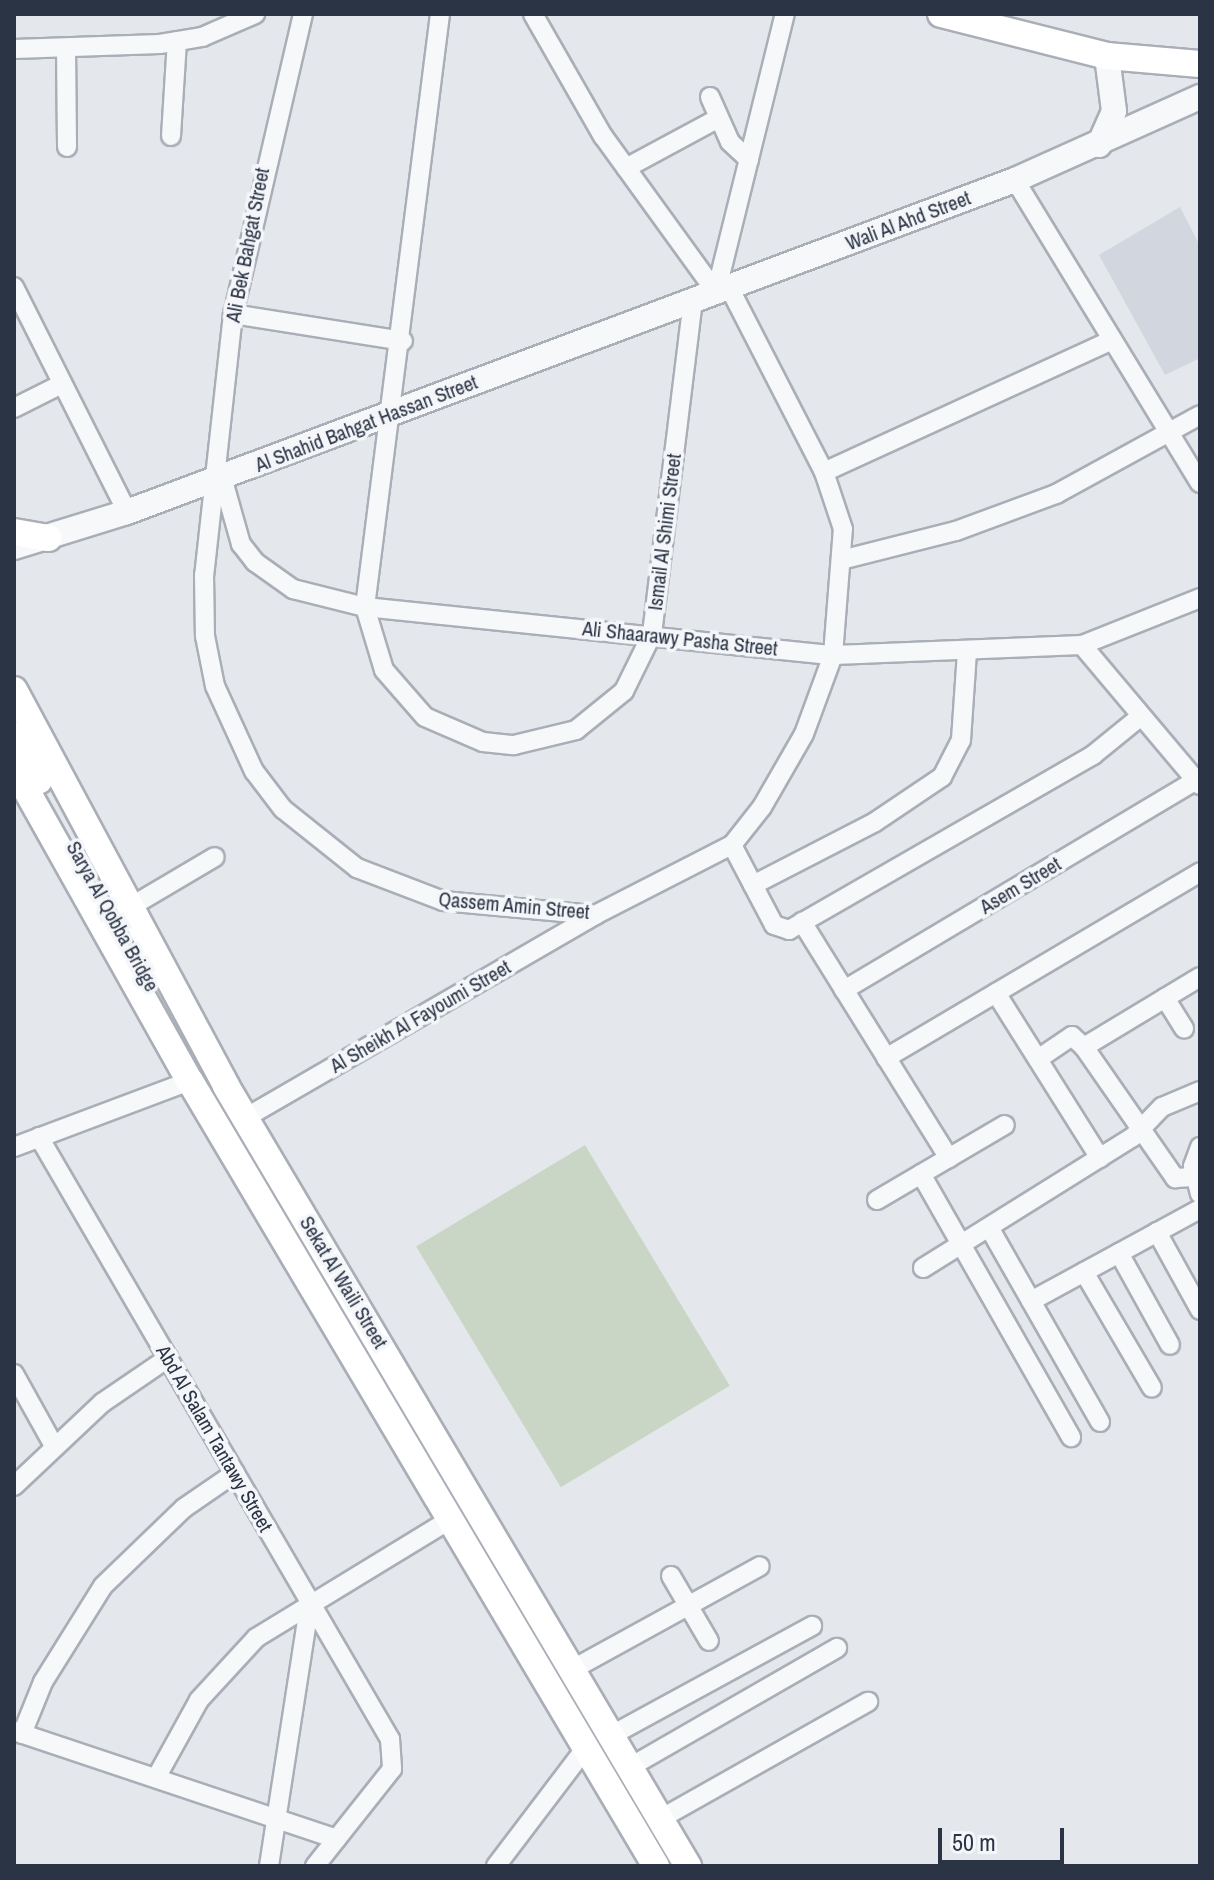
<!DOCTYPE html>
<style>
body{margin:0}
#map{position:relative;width:1214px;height:1880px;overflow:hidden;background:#e4e7ec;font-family:"Archivo Narrow",sans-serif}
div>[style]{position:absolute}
.built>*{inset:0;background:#d2d6de}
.green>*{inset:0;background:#c9d6c5;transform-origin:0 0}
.roads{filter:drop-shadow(2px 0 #a9aeb7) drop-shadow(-2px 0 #a9aeb7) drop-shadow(0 2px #a9aeb7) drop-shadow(0 -2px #a9aeb7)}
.minor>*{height:18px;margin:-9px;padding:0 9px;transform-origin:9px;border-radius:9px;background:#f7f8fa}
.tertiary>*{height:24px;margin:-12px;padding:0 12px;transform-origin:12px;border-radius:12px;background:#f7f8fa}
.secondary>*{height:26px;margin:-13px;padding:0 13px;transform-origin:13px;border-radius:13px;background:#fff}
span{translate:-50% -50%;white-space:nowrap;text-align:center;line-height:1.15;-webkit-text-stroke:7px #f4f6f9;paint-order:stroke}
.street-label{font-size:20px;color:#2b3445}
.frame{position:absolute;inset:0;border:16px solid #2b3445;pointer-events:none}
.scale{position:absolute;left:938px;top:1828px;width:126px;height:36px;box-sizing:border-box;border:4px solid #2b3445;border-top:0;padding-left:10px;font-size:24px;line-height:28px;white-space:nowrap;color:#2b3445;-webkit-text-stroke:6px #f4f6f9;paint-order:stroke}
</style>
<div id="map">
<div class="built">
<div style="clip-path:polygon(1180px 207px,1200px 246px,1200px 358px,1165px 375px,1099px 255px)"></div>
</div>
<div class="green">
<div style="left:585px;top:1145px;width:281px;height:197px;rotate:59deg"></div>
</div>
<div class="roads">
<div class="minor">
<div style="left:303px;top:14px;width:308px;rotate:103.1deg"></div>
<div style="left:233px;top:314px;width:263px;rotate:96.3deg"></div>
<div style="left:204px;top:575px;width:61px;rotate:89.1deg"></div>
<div style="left:205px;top:636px;width:51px;rotate:78.7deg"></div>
<div style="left:215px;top:686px;width:94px;rotate:65.4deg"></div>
<div style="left:254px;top:771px;width:48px;rotate:52.7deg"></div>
<div style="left:283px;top:809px;width:95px;rotate:38.6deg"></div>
<div style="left:357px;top:868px;width:92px;rotate:21deg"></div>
<div style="left:443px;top:901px;width:153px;rotate:5.3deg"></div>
<div style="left:595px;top:915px;width:154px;rotate:-27.1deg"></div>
<div style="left:732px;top:845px;width:48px;rotate:-51.7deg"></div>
<div style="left:762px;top:807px;width:84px;rotate:-60.1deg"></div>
<div style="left:804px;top:734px;width:84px;rotate:-69.8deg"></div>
<div style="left:833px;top:655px;width:126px;rotate:-85.5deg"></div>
<div style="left:843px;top:529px;width:60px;rotate:-108.4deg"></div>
<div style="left:824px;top:472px;width:208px;rotate:-117.2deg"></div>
<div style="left:440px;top:14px;width:598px;rotate:97.21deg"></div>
<div style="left:365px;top:607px;width:66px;rotate:73.2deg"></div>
<div style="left:384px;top:670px;width:62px;rotate:48.9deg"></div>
<div style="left:425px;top:717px;width:63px;rotate:23.3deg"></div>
<div style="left:483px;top:742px;width:31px;rotate:6deg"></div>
<div style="left:514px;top:745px;width:64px;rotate:-13.6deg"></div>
<div style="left:576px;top:730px;width:62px;rotate:-39.1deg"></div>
<div style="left:624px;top:691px;width:64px;rotate:-63.8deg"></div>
<div style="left:652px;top:634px;width:336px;rotate:-83deg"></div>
<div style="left:533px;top:14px;width:141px;rotate:60.2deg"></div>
<div style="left:603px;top:136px;width:193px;rotate:54.1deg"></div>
<div style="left:66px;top:48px;width:99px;rotate:89.4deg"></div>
<div style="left:14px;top:49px;width:146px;rotate:-2deg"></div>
<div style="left:160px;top:44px;width:43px;rotate:-9.5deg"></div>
<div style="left:202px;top:37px;width:58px;rotate:-23.5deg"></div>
<div style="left:710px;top:97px;width:49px;rotate:66deg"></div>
<div style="left:730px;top:142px;width:26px;rotate:43deg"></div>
<div style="left:171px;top:136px;width:95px;rotate:-86.4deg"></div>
<div style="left:626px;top:168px;width:103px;rotate:-28.3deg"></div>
<div style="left:1015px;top:180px;width:355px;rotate:58.6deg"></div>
<div style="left:14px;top:287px;width:252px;rotate:63.3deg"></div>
<div style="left:716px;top:292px;width:286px;rotate:-76.1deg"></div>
<div style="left:233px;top:314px;width:172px;rotate:9deg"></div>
<div style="left:14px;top:408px;width:54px;rotate:-26.6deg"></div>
<div style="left:824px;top:472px;width:317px;rotate:-24.6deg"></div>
<div style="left:222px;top:477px;width:70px;rotate:74.2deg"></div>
<div style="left:241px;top:544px;width:23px;rotate:52deg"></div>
<div style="left:255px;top:562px;width:47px;rotate:35.4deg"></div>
<div style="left:293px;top:589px;width:74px;rotate:14deg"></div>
<div style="left:365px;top:607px;width:470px;rotate:5.9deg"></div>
<div style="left:833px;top:655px;width:249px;rotate:-2.3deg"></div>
<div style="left:1082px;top:645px;width:127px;rotate:-21.7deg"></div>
<div style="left:845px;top:559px;width:114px;rotate:-14.2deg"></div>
<div style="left:956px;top:531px;width:107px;rotate:-20.3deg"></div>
<div style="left:1056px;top:494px;width:164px;rotate:-28.7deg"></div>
<div style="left:1082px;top:645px;width:183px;rotate:49.9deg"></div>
<div style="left:732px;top:845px;width:90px;rotate:62.3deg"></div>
<div style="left:774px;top:925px;width:16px;rotate:18deg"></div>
<div style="left:789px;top:930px;width:351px;rotate:-29.9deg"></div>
<div style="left:1093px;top:755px;width:60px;rotate:-39deg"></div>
<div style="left:753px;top:885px;width:137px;rotate:-27.3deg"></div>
<div style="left:875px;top:822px;width:81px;rotate:-33.9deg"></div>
<div style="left:942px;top:777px;width:42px;rotate:-62.8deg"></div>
<div style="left:961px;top:740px;width:89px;rotate:-86.1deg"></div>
<div style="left:132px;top:906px;width:96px;rotate:-30.6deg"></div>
<div style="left:802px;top:922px;width:278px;rotate:58.1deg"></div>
<div style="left:844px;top:990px;width:414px;rotate:-30.8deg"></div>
<div style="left:996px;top:993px;width:195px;rotate:57.8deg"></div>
<div style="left:1165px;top:998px;width:36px;rotate:58deg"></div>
<div style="left:1084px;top:1047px;width:160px;rotate:55.2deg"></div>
<div style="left:1175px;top:1178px;width:19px;rotate:-3deg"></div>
<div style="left:886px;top:1058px;width:365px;rotate:-30.6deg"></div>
<div style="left:1038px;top:1059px;width:41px;rotate:-34.1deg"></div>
<div style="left:1072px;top:1036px;width:16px;rotate:43deg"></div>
<div style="left:1084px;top:1047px;width:135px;rotate:-31.1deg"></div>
<div style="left:245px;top:1118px;width:405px;rotate:-30.1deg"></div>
<div style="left:39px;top:1137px;width:697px;rotate:59.76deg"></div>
<div style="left:390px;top:1739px;width:30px;rotate:86deg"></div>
<div style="left:392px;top:1769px;width:124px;rotate:128.4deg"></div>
<div style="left:14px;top:1147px;width:188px;rotate:-20.6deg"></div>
<div style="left:1200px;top:1147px;width:20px;rotate:110deg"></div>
<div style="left:1193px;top:1166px;width:29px;rotate:76deg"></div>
<div style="left:921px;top:1174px;width:303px;rotate:60.3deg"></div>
<div style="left:877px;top:1200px;width:148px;rotate:-30.4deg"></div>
<div style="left:990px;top:1229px;width:222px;rotate:60.3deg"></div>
<div style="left:1157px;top:1232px;width:89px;rotate:61.1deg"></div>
<div style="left:1119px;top:1253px;width:105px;rotate:61deg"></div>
<div style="left:923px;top:1268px;width:248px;rotate:-32deg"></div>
<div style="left:1133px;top:1137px;width:42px;rotate:-46deg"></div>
<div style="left:1162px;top:1107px;width:41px;rotate:-22.8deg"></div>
<div style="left:1084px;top:1272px;width:134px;rotate:59.6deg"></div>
<div style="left:1031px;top:1301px;width:192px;rotate:-28.6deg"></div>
<div style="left:14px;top:1374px;width:80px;rotate:60.9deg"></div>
<div style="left:14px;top:1486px;width:121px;rotate:-43.3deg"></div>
<div style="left:102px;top:1403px;width:80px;rotate:-34.3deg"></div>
<div style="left:671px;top:1576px;width:75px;rotate:59.7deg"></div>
<div style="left:573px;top:1669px;width:213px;rotate:-28.8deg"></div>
<div style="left:14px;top:1731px;width:340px;rotate:18.5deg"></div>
<div style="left:22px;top:1734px;width:56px;rotate:-68deg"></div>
<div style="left:43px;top:1682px;width:113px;rotate:-58deg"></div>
<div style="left:103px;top:1586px;width:112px;rotate:-43.9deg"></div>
<div style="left:184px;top:1508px;width:62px;rotate:-34.5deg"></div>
<div style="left:612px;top:1735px;width:228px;rotate:-28.6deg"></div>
<div style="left:630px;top:1767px;width:239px;rotate:-29.9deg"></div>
<div style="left:156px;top:1778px;width:89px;rotate:-61.1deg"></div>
<div style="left:199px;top:1700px;width:84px;rotate:-47.4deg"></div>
<div style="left:256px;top:1638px;width:228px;rotate:-31.4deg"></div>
<div style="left:660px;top:1819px;width:239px;rotate:-29.4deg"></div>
<div style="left:269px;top:1866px;width:268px;rotate:-81.2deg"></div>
<div style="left:496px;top:1866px;width:151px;rotate:-52.8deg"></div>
</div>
<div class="tertiary">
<div style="left:1099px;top:145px;width:37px;rotate:-66deg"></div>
<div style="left:1114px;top:111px;width:55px;rotate:-97.3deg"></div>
<div style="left:14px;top:547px;width:118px;rotate:-17.2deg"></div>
<div style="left:127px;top:512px;width:948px;rotate:-20.5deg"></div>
<div style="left:1015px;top:180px;width:203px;rotate:-24.2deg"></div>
</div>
<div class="secondary">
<div style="left:941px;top:14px;width:171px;rotate:14.2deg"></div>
<div style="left:1107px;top:56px;width:93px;rotate:4.9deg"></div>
<div style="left:14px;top:532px;width:35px;rotate:10deg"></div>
<div style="left:14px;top:690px;width:449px;rotate:61.8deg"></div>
<div style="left:226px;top:1086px;width:907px;rotate:59.36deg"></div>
<div style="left:14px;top:735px;width:52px;rotate:61.5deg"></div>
<div style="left:14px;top:768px;width:359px;rotate:60.7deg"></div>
<div style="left:190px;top:1081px;width:913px;rotate:59.31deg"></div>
</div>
</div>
<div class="street-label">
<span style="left:908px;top:220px;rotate:-21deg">Wali Al Ahd Street</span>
<span style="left:247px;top:245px;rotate:-79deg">Ali Bek Bahgat Street</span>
<span style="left:366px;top:423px;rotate:-21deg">Al Shahid Bahgat Hassan Street</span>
<span style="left:664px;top:532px;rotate:-83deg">Ismail Al Shimi Street</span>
<span style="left:680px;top:638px;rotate:6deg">Ali Shaarawy Pasha Street</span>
<span style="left:1020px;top:885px;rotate:-31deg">Asem Street</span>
<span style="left:514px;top:905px;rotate:5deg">Qassem Amin Street</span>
<span style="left:113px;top:916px;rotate:61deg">Sarya Al Qobba Bridge</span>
<span style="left:420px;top:1016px;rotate:-30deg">Al Sheikh Al Fayoumi Street</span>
<span style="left:344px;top:1282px;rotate:59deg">Sekat Al Waili Street</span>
<span style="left:215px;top:1438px;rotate:60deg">Abd Al Salam Tantawy Street</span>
</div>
<div class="frame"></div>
<div class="scale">50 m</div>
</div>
